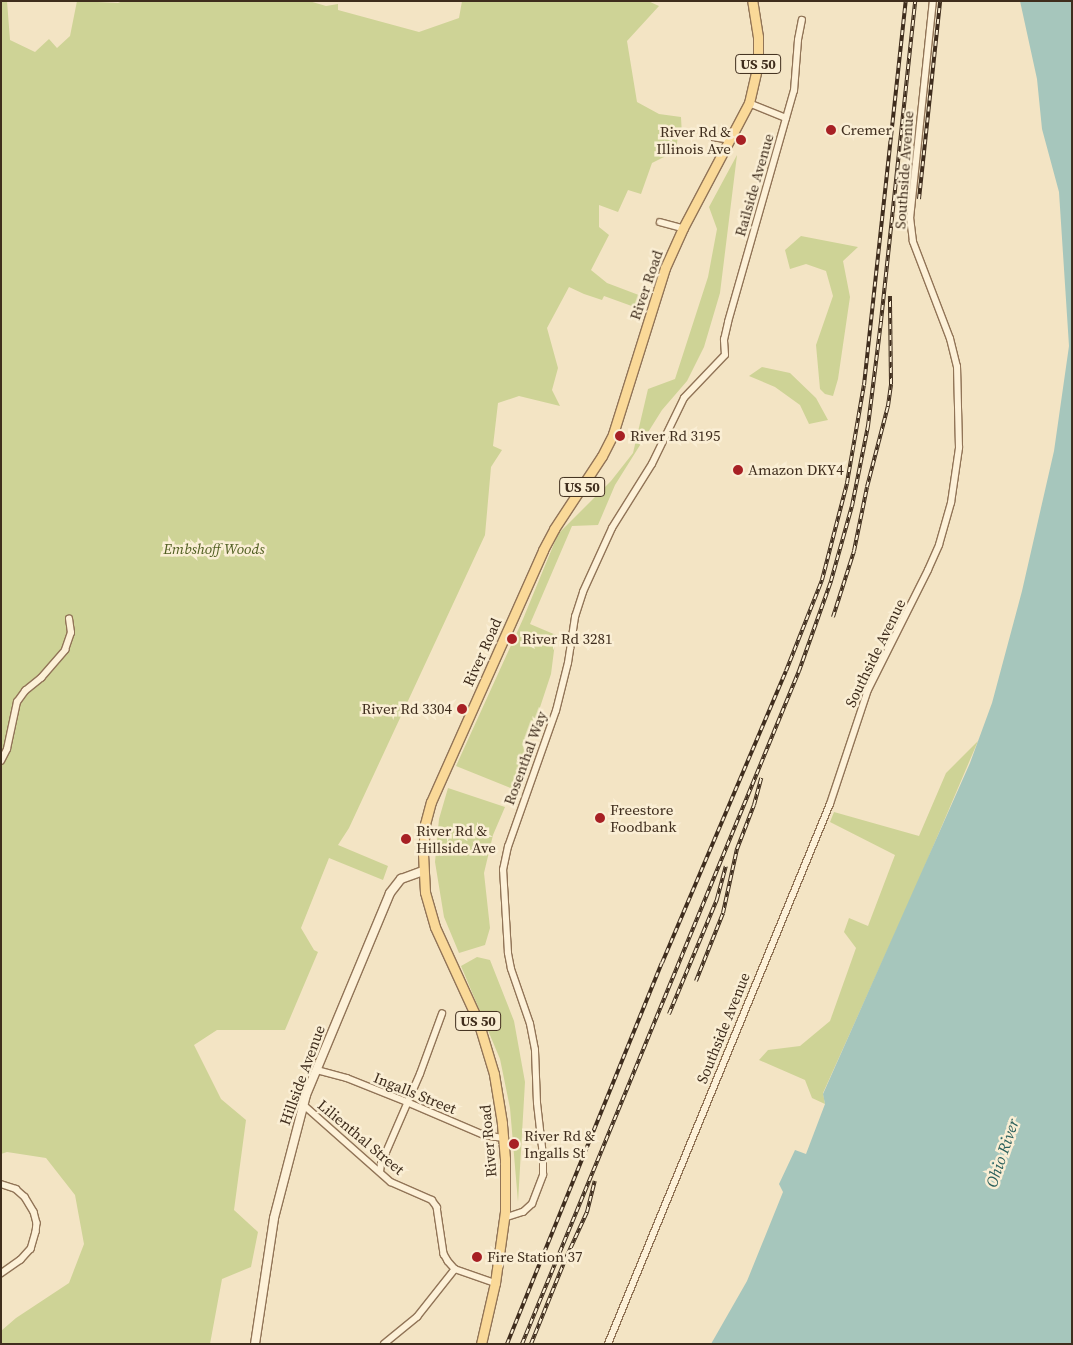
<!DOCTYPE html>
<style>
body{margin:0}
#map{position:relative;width:1073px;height:1345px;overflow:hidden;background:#f3e4c4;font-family:"Source Serif 4",serif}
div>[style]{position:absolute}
.green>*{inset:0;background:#ced396}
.water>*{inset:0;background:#a6c6bc}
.roads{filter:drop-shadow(1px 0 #917457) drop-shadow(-1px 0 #917457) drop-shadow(0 1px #917457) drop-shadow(0 -1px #917457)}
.street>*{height:5.5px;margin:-2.75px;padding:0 2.75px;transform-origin:2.75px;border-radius:2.75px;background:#fdf1d8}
.secondary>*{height:8px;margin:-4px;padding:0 4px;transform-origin:4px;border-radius:4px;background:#fdf1d8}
.primary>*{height:9px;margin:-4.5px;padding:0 4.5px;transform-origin:4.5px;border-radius:4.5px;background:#fad998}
.rail>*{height:4px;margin-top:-2px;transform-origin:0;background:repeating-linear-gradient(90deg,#faeed4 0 5.5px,#3f2d1d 0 11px);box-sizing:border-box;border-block:1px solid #3f2d1d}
.dots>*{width:14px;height:14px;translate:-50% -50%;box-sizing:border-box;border:2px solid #faeed4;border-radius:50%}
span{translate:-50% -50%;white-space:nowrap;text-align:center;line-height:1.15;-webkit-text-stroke:5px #faeed4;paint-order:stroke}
.shield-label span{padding:1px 4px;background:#faeed4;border:1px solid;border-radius:4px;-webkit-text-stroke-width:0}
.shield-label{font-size:14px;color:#3f2d1d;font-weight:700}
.poi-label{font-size:15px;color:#3f2d1d}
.left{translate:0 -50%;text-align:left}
.right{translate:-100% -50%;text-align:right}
.street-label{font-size:15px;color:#3f2d1d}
.park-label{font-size:15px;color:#505e21;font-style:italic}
.water-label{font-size:16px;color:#2b605c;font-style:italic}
.frame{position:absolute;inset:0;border:2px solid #3f2d1d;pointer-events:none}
</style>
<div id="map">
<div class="green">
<div style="clip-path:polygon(1px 1px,7px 1px,10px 40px,35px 52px,49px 39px,57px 48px,70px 36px,77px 1px,118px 3px,123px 1px,309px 1px,326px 6px,338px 4px,338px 10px,419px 32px,459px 18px,462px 1px,648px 1px,659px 6px,627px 41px,637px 102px,659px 114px,681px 117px,682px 136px,678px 135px,676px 151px,652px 163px,641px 194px,628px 190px,618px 212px,599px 205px,599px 227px,609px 235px,591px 270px,607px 283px,644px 297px,640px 309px,604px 296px,602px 300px,584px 294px,569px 287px,547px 328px,558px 368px,552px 390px,560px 406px,519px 396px,498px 403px,493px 446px,502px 450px,491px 467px,485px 535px,349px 828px,338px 845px,388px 866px,383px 880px,329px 858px,301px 928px,314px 950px,318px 952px,285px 1030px,217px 1030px,194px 1045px,221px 1099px,246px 1120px,234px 1210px,258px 1232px,251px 1267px,222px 1279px,210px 1344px,1px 1344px,1px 1331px,16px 1318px,69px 1283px,84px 1244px,75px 1195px,46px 1158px,7px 1152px,1px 1154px)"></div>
<div style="clip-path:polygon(737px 155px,720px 293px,704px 347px,687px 381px,662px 410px,615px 485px,598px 525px,572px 526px,530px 624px,556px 635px,551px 674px,513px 789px,456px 766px,523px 619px,558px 534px,611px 481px,633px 453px,648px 389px,675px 379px,708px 277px,717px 229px,709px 207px)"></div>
<div style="clip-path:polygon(801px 236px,858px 247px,843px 261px,850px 297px,838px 379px,833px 396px,825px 394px,820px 389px,816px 345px,833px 296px,826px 271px,806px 264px,790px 269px,785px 250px)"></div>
<div style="clip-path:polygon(762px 367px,790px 373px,816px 398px,828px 420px,809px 424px,800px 405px,775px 387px,749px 376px)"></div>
<div style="clip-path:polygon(978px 741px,915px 889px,823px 1093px,825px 1104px,812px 1098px,805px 1080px,759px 1060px,768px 1050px,800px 1046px,830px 1021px,856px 948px,844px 932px,849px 918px,868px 926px,895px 855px,830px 822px,834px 812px,919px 836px,946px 773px)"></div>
<div style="clip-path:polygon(448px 788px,505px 807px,493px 835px,484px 873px,490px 928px,485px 945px,459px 953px,444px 917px,435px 862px,439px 819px)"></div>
<div style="clip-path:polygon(477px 957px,490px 960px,514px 1021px,525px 1082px,518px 1202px,510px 1108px,500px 1059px,461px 966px)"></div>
</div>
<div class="water">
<div style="clip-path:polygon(1020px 1px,1072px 1px,1072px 1344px,711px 1344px,747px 1281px,783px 1192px,779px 1184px,795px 1150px,806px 1154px,825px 1104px,823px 1094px,970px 763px,992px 703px,1022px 591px,1054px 451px,1069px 346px,1059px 192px,1042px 129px,1037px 79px)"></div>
</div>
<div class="roads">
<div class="street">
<div style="left:749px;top:103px;width:40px;rotate:22deg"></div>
<div style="left:712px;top:137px;width:18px;rotate:9deg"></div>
<div style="left:660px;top:222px;width:24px;rotate:15deg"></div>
<div style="left:1px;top:761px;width:13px;rotate:-63deg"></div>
<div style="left:7px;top:749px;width:48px;rotate:-78deg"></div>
<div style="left:17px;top:702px;width:14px;rotate:-54deg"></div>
<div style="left:25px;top:691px;width:21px;rotate:-39deg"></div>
<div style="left:41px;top:678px;width:37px;rotate:-49deg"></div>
<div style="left:65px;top:650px;width:18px;rotate:-71deg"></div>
<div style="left:71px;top:633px;width:14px;rotate:-98deg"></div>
<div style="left:317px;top:1070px;width:31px;rotate:15deg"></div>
<div style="left:347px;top:1078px;width:65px;rotate:21.8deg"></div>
<div style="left:407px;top:1102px;width:84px;rotate:23.2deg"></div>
<div style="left:484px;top:1135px;width:19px;rotate:9deg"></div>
<div style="left:304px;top:1105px;width:116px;rotate:41.5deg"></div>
<div style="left:391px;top:1182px;width:45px;rotate:23.7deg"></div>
<div style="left:432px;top:1200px;width:9px;rotate:54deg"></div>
<div style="left:437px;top:1207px;width:48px;rotate:81.5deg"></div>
<div style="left:444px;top:1254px;width:8px;rotate:60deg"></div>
<div style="left:448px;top:1261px;width:11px;rotate:49deg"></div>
<div style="left:455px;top:1269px;width:42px;rotate:19.3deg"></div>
<div style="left:380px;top:1172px;width:8px;rotate:-83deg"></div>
<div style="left:381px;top:1164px;width:98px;rotate:-66.6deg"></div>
<div style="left:420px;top:1074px;width:64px;rotate:-69.9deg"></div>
<div style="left:1px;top:1184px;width:16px;rotate:18deg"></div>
<div style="left:16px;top:1189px;width:12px;rotate:42deg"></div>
<div style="left:25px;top:1197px;width:17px;rotate:59deg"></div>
<div style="left:34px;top:1212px;width:11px;rotate:75deg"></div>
<div style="left:37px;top:1223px;width:9px;rotate:96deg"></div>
<div style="left:36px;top:1232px;width:18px;rotate:106deg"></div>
<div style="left:31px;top:1249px;width:15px;rotate:132deg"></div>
<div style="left:21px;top:1260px;width:24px;rotate:145deg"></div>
<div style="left:504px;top:1218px;width:20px;rotate:-18deg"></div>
<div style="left:523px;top:1212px;width:12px;rotate:-42deg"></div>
<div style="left:532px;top:1204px;width:31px;rotate:-69deg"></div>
<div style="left:543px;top:1175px;width:19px;rotate:-90deg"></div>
<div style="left:543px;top:1156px;width:53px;rotate:-96.5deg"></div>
<div style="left:537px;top:1103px;width:53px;rotate:-92.2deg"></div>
<div style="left:535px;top:1050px;width:26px;rotate:-101deg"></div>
<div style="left:530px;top:1024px;width:58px;rotate:-109.1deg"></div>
<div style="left:511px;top:969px;width:16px;rotate:-101deg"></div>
<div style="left:508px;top:953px;width:83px;rotate:-93.4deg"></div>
<div style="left:503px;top:870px;width:24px;rotate:-78deg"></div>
<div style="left:508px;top:847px;width:144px;rotate:-70.6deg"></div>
<div style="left:556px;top:711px;width:49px;rotate:-76deg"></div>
<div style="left:568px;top:663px;width:47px;rotate:-81.3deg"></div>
<div style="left:575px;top:617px;width:26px;rotate:-72deg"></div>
<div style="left:583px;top:592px;width:70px;rotate:-65.6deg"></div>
<div style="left:612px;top:528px;width:75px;rotate:-58deg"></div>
<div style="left:652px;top:464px;width:73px;rotate:-64.1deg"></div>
<div style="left:684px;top:398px;width:59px;rotate:-46.4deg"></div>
<div style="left:725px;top:355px;width:15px;rotate:-94deg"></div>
<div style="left:724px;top:340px;width:18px;rotate:-77deg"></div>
<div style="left:728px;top:322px;width:240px;rotate:-74.1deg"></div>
<div style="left:794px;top:91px;width:51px;rotate:-85.5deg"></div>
<div style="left:798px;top:40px;width:20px;rotate:-79deg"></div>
<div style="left:384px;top:1344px;width:43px;rotate:-39.3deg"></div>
<div style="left:417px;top:1317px;width:61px;rotate:-51.6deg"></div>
<div style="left:608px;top:1344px;width:584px;rotate:-67.65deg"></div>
<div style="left:830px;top:804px;width:120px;rotate:-71.6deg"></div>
<div style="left:868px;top:690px;width:134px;rotate:-63.4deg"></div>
<div style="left:928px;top:570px;width:27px;rotate:-66deg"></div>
<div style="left:939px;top:545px;width:44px;rotate:-74.1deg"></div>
<div style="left:951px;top:503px;width:56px;rotate:-81.7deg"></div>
<div style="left:959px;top:448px;width:81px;rotate:-91.4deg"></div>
<div style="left:957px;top:367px;width:29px;rotate:-104deg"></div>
<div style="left:950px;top:339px;width:104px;rotate:-110.9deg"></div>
<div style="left:913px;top:242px;width:23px;rotate:-97deg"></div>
<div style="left:910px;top:219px;width:219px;rotate:-84deg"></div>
</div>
<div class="secondary">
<div style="left:255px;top:1344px;width:127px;rotate:-81.4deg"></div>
<div style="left:274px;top:1218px;width:127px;rotate:-75.4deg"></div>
<div style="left:306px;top:1095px;width:219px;rotate:-67.4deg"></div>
<div style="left:390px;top:893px;width:18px;rotate:-52deg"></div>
<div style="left:401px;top:879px;width:23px;rotate:-20deg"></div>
</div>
<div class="primary">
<div style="left:481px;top:1344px;width:63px;rotate:-77.1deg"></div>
<div style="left:495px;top:1283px;width:72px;rotate:-82deg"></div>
<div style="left:505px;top:1212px;width:53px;rotate:-90deg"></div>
<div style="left:505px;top:1159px;width:36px;rotate:-95deg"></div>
<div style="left:502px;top:1123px;width:50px;rotate:-99.3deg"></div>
<div style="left:494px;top:1074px;width:55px;rotate:-106.8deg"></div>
<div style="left:478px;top:1021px;width:103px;rotate:-114.6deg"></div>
<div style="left:435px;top:927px;width:36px;rotate:-106deg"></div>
<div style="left:425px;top:892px;width:38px;rotate:-93deg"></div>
<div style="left:423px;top:854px;width:30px;rotate:-86deg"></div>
<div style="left:425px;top:824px;width:23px;rotate:-75deg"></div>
<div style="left:431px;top:802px;width:276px;rotate:-66deg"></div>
<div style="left:543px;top:550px;width:24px;rotate:-62deg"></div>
<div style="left:554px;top:529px;width:87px;rotate:-56.7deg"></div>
<div style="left:602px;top:456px;width:25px;rotate:-63deg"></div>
<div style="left:613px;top:434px;width:174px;rotate:-72.6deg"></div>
<div style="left:665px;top:268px;width:44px;rotate:-65.8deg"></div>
<div style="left:683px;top:228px;width:141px;rotate:-62.2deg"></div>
<div style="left:749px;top:103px;width:39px;rotate:-77deg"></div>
<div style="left:758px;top:65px;width:28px;rotate:-90deg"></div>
<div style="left:758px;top:37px;width:36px;rotate:-99deg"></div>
</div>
</div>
<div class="rail">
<div style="left:919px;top:199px;width:199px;rotate:-83.9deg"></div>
<div style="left:833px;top:617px;width:69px;rotate:-72.3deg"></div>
<div style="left:854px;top:551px;width:65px;rotate:-78.5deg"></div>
<div style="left:867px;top:487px;width:84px;rotate:-75.5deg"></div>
<div style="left:888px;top:406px;width:22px;rotate:-82deg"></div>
<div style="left:891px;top:384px;width:88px;rotate:-90.7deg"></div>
<div style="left:696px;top:981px;width:73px;rotate:-68.3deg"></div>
<div style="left:723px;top:913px;width:66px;rotate:-77.7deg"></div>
<div style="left:737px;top:849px;width:47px;rotate:-68.9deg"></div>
<div style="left:754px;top:805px;width:28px;rotate:-75deg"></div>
<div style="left:669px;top:1014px;width:125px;rotate:-67.3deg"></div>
<div style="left:717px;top:899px;width:34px;rotate:-75deg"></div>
<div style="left:507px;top:1344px;width:411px;rotate:-67.9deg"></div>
<div style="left:662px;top:963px;width:317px;rotate:-67deg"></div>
<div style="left:786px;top:671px;width:98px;rotate:-68.4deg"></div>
<div style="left:822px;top:580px;width:100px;rotate:-75.5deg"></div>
<div style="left:847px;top:483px;width:99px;rotate:-80.2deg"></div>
<div style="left:864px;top:385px;width:386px;rotate:-83.8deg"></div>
<div style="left:522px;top:1344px;width:728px;rotate:-67.63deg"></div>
<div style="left:799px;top:671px;width:96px;rotate:-70.4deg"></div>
<div style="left:831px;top:581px;width:78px;rotate:-74.4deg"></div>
<div style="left:852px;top:506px;width:82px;rotate:-78.7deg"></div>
<div style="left:868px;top:426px;width:106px;rotate:-82.9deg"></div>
<div style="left:881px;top:321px;width:322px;rotate:-83.9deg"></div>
<div style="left:531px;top:1344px;width:93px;rotate:-67.9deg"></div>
<div style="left:566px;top:1258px;width:51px;rotate:-65.5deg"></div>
<div style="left:587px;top:1212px;width:32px;rotate:-76deg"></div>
</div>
<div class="dots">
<div style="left:831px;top:130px;background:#a72024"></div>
<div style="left:741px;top:140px;background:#a72024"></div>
<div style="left:620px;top:436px;background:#a72024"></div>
<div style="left:738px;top:470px;background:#a72024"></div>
<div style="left:512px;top:639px;background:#a72024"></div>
<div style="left:462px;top:709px;background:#a72024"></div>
<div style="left:600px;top:818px;background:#a72024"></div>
<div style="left:406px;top:839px;background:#a72024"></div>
<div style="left:514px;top:1144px;background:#a72024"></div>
<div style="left:477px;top:1257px;background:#a72024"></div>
</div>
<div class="shield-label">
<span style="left:758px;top:64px">US 50</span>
<span style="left:582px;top:487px">US 50</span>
<span style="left:478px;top:1021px">US 50</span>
</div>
<div class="poi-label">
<span class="left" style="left:841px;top:130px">Cremer</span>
<span class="right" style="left:731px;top:140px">River Rd &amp;<br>Illinois Ave</span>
<span class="left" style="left:630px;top:436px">River Rd 3195</span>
<span class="left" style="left:748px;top:470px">Amazon DKY4</span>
<span class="left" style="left:522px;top:639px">River Rd 3281</span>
<span class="right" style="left:452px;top:709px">River Rd 3304</span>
<span class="left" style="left:610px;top:818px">Freestore<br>Foodbank</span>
<span class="left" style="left:416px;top:839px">River Rd &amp;<br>Hillside Ave</span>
<span class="left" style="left:524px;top:1144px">River Rd &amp;<br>Ingalls St</span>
<span class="left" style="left:487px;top:1257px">Fire Station 37</span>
</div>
<div class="street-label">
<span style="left:904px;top:170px;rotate:-86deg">Southside Avenue</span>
<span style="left:754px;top:185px;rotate:-74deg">Railside Avenue</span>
<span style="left:646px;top:285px;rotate:-71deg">River Road</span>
<span style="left:482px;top:652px;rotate:-66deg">River Road</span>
<span style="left:875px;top:653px;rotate:-64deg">Southside Avenue</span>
<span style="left:525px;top:758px;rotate:-70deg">Rosenthal Way</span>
<span style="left:723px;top:1028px;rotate:-68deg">Southside Avenue</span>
<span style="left:302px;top:1075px;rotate:-70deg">Hillside Avenue</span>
<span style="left:415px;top:1093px;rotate:22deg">Ingalls Street</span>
<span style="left:361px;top:1137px;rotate:40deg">Lilienthal Street</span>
<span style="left:488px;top:1141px;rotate:-95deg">River Road</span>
</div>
<div class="park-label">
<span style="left:214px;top:549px">Embshoff Woods</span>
</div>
<div class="water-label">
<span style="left:1002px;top:1153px;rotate:-71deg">Ohio River</span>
</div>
<div class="frame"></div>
</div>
